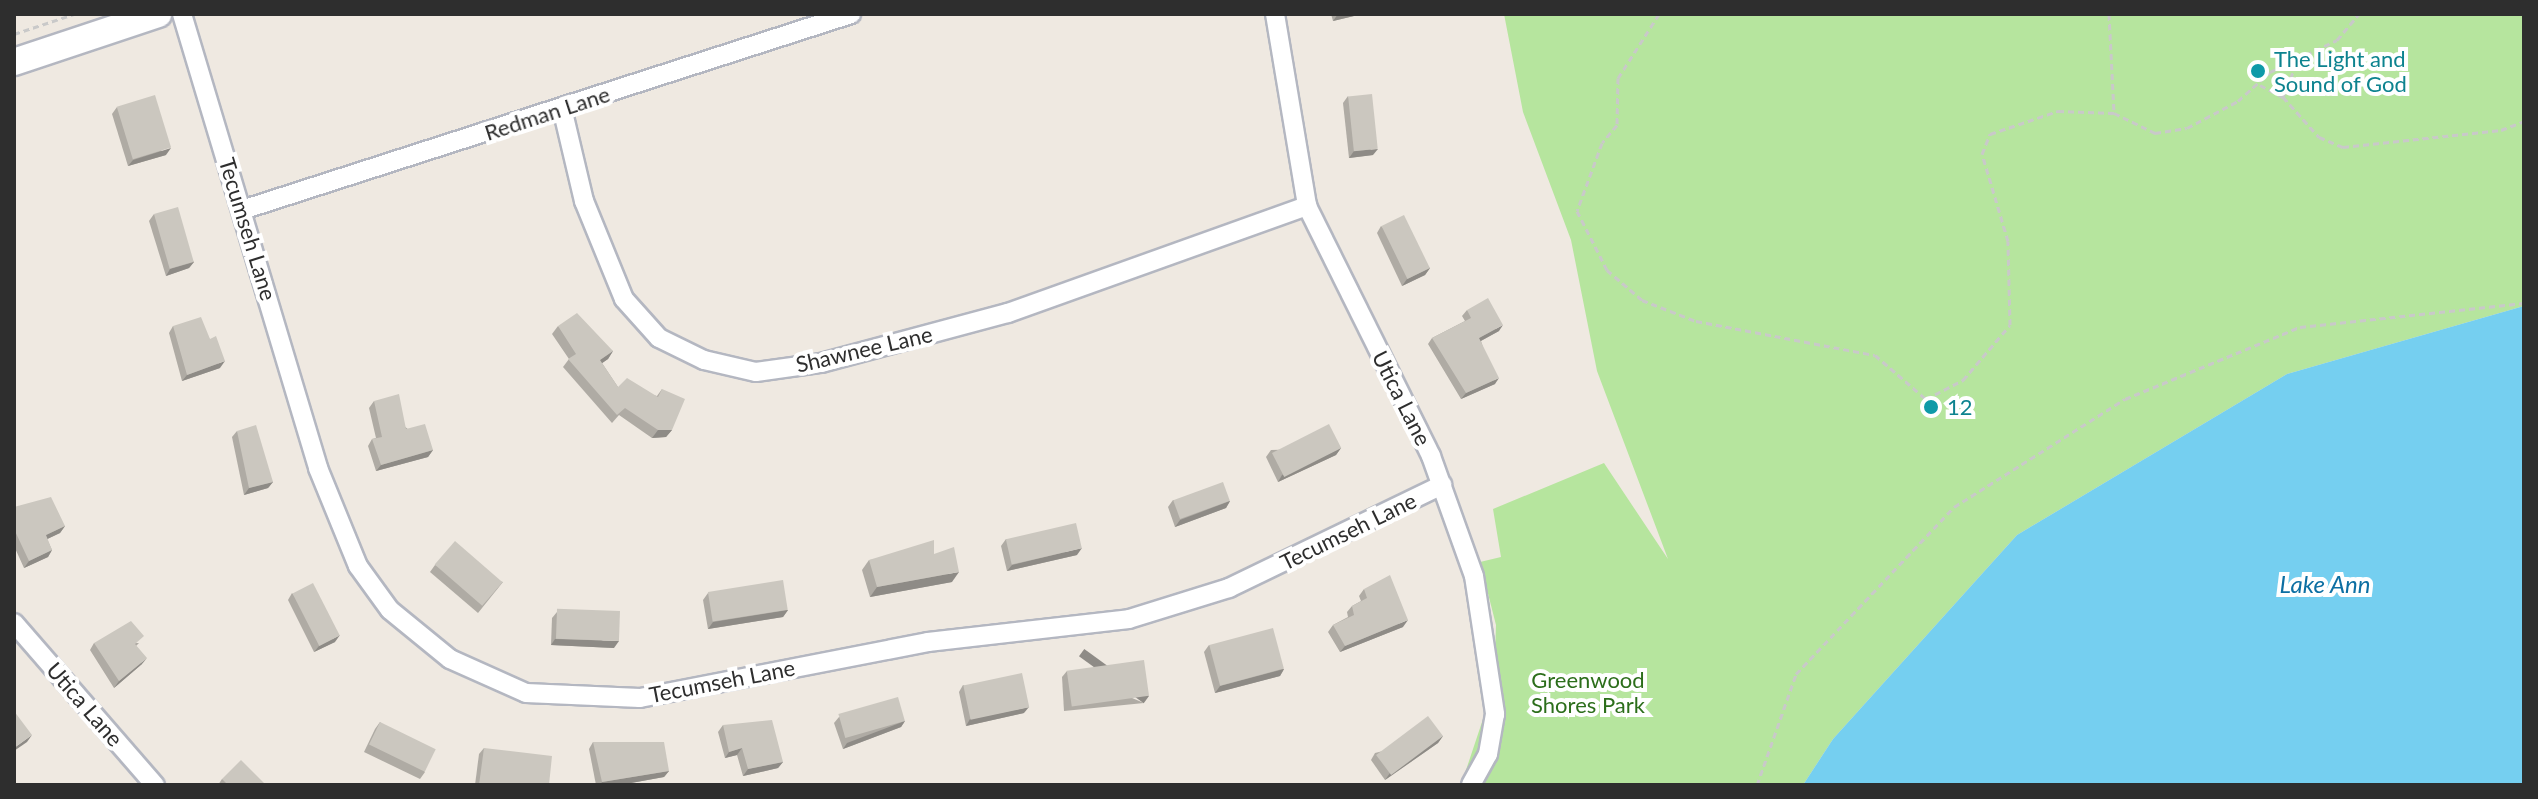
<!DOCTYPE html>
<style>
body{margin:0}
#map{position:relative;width:2538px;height:799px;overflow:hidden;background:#efe9e1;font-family:Lato,sans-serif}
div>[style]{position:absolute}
.green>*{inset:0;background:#b6e59e}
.water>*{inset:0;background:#75cff0}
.path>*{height:3px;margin-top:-1.5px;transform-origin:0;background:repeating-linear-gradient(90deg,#c9c9c9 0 6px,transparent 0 10px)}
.roads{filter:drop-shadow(2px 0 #b4b7c1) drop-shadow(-2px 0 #b4b7c1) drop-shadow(0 2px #b4b7c1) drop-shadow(0 -2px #b4b7c1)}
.minor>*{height:18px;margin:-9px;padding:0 9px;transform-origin:9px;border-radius:9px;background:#fff}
.secondary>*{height:26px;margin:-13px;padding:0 13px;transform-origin:13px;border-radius:13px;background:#fff}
.wall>*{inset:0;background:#afaba4}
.shaded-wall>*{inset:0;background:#8e8b86;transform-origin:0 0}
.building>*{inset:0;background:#cbc7bf;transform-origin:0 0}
.dots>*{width:22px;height:22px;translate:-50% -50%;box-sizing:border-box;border:4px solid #fff;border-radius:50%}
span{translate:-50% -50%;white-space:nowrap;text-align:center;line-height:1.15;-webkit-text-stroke:8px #fff;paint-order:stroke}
.culture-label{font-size:22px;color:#0d838f}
.left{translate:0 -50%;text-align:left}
.street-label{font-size:22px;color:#2e2e2e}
.park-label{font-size:22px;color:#2c6e1b}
.water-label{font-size:24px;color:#0d6fa3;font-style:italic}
.frame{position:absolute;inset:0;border:16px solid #2e2e2e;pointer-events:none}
</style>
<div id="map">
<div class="green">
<div style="clip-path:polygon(1504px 14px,2524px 14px,2524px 306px,2287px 374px,2017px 535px,1833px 739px,1803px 785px,1461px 785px,1494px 686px,1496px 625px,1480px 562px,1501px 557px,1493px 509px,1604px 463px,1668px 559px,1597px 371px,1571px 240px,1523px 112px)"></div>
</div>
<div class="water">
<div style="clip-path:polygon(2524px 306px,2524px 785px,1803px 785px,1833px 739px,2017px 535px,2287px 374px)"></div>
</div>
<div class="path">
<div style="left:1659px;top:14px;width:76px;rotate:122.6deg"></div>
<div style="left:1618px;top:78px;width:47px;rotate:91.2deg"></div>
<div style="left:1617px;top:125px;width:23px;rotate:130deg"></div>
<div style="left:1602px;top:143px;width:72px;rotate:110.2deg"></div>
<div style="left:1577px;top:211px;width:66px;rotate:63deg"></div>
<div style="left:1607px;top:270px;width:46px;rotate:40.6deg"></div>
<div style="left:1642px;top:300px;width:58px;rotate:21.3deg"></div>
<div style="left:1696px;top:321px;width:182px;rotate:10.8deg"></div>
<div style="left:1875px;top:355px;width:67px;rotate:40.8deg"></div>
<div style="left:1926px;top:399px;width:42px;rotate:-27.2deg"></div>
<div style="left:1963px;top:380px;width:72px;rotate:-49.5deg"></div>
<div style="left:2010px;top:325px;width:84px;rotate:-91.4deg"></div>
<div style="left:2008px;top:241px;width:91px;rotate:-106.6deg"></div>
<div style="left:1982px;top:154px;width:22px;rotate:-68deg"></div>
<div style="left:1990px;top:134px;width:72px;rotate:-18.7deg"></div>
<div style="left:2058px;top:111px;width:56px;rotate:2deg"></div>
<div style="left:2114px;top:113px;width:46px;rotate:26deg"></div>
<div style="left:2155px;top:133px;width:32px;rotate:-9deg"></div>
<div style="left:2187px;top:128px;width:58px;rotate:-27.9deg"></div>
<div style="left:2238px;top:101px;width:43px;rotate:-42.2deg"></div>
<div style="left:2270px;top:72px;width:74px;rotate:-25.5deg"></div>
<div style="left:2337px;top:40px;width:34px;rotate:-50deg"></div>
<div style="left:2109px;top:14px;width:99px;rotate:87.1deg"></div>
<div style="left:14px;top:34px;width:63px;rotate:-18.4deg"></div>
<div style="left:2260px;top:85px;width:26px;rotate:28deg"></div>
<div style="left:2283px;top:97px;width:54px;rotate:48deg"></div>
<div style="left:2319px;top:137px;width:26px;rotate:23deg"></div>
<div style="left:2343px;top:147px;width:159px;rotate:-6.1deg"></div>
<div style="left:2501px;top:130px;width:25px;rotate:-21deg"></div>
<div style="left:2283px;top:97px;width:35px;rotate:-68deg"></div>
<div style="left:1757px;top:785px;width:118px;rotate:-70.6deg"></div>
<div style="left:1796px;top:674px;width:230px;rotate:-46.6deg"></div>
<div style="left:1954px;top:507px;width:202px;rotate:-32.3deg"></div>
<div style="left:2125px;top:399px;width:189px;rotate:-22.4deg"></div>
<div style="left:2300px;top:327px;width:225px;rotate:-6.1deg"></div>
</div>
<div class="roads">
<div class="minor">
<div style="left:182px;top:14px;width:474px;rotate:73.3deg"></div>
<div style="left:318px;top:468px;width:106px;rotate:67.8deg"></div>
<div style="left:358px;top:566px;width:54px;rotate:54deg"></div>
<div style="left:390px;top:610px;width:77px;rotate:39.2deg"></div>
<div style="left:450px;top:659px;width:83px;rotate:24.1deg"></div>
<div style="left:526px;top:693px;width:114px;rotate:2.5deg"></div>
<div style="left:640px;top:698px;width:293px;rotate:-11deg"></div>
<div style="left:928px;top:642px;width:202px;rotate:-6.5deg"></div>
<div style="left:1129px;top:619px;width:105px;rotate:-17.2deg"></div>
<div style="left:1229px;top:588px;width:237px;rotate:-25.8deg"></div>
<div style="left:1275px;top:14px;width:195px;rotate:80.5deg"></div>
<div style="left:1307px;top:206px;width:279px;rotate:63.6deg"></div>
<div style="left:1431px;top:456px;width:127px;rotate:70.3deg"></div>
<div style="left:1474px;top:576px;width:140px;rotate:81.3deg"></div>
<div style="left:1495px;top:714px;width:41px;rotate:99.9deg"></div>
<div style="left:1488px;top:754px;width:35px;rotate:119deg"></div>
<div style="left:562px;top:108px;width:96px;rotate:76.7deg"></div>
<div style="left:584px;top:201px;width:106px;rotate:67.8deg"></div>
<div style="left:624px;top:299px;width:52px;rotate:48.1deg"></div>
<div style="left:659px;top:338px;width:50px;rotate:26.1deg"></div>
<div style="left:704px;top:360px;width:53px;rotate:13deg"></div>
<div style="left:756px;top:372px;width:66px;rotate:-7.9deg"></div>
<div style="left:821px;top:363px;width:194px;rotate:-15deg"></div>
<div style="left:1008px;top:313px;width:318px;rotate:-19.7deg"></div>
<div style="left:242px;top:210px;width:640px;rotate:-17.84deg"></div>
<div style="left:14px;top:623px;width:215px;rotate:49deg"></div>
</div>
<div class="secondary">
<div style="left:14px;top:62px;width:152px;rotate:-18.4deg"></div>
</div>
</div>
<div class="wall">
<div style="clip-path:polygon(1331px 14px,1355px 14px,1354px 16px,1333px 21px)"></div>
<div style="clip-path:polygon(1348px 96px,1373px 155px,1349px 158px,1343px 103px)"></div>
<div style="clip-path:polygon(117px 107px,166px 155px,128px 166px,112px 114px)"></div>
<div style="clip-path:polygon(154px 214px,194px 262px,189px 268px,166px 276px,149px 221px)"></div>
<div style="clip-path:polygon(1381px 226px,1430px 268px,1425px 275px,1402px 286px,1377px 233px)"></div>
<div style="clip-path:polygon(1467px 310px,1499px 331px,1481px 341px,1495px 384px,1461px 399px,1428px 344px,1432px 338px,1465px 321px,1462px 316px)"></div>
<div style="clip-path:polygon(173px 326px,210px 339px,220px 368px,182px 381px,169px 333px)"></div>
<div style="clip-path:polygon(558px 326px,613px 351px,608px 359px,602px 363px,618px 387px,657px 396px,662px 389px,672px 430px,666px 437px,652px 438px,619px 415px,612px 423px,563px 367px,569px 359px,552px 334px)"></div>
<div style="clip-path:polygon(374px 401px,433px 450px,428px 457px,376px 471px,368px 446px,372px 439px,376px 438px,369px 408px)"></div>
<div style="clip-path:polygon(237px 431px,273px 482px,268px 488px,244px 495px,232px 437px)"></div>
<div style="clip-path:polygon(1341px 448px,1336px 455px,1278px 482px,1266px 457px,1271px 450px)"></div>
<div style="clip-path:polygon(1173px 500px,1230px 501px,1226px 508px,1175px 527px,1168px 507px)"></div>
<div style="clip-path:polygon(14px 507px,65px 526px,60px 533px,47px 539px,52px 550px,48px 557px,24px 568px,14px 546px)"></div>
<div style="clip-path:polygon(1006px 539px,1077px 555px,1007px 571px,1001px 546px)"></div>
<div style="clip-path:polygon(934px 554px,952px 582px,870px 597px,862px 570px,869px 560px)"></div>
<div style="clip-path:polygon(435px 565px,503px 582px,478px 613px,430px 572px)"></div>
<div style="clip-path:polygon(1364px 589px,1403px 627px,1340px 652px,1328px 632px,1333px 625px,1348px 617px,1347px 612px,1352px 606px,1361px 601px,1359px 596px)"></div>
<div style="clip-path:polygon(292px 593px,335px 642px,314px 652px,288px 600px)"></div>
<div style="clip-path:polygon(708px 593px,788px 610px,783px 617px,708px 629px,703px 600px)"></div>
<div style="clip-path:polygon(557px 612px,614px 648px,551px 645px,552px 618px)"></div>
<div style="clip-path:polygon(94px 643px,139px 643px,136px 646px,142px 664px,114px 688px,90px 650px)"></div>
<div style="clip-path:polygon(1209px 645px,1284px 669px,1280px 676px,1215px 693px,1204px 652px)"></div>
<div style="clip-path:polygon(1067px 671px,1144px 703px,1064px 711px,1062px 677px)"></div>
<div style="clip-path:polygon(963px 685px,1024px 713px,966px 726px,959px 692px)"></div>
<div style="clip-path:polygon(839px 717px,905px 721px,901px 727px,843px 749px,834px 723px)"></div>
<div style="clip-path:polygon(380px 722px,425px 772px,420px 779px,364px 752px,375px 729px)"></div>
<div style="clip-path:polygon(723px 725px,783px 762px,778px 768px,743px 776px,737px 755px,725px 758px,718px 732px)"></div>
<div style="clip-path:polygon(1443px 736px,1438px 743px,1385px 780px,1371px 760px,1375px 753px)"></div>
<div style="clip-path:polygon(593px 742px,669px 771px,664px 777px,620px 785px,596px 785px,589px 749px)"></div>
<div style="clip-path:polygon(484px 748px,549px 785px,475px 785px,479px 754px)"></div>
<div style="clip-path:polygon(222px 779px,266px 785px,218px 785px)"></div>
</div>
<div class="shaded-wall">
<div style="clip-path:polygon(1338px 14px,1355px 14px,1354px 16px,1333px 21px)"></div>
<div style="clip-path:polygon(171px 148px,166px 155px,128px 166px,133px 160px)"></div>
<div style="clip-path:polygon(1378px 149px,1373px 155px,1349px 158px,1354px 151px)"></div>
<div style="clip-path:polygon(194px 262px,189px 268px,166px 276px,170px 269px)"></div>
<div style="clip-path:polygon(1430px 268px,1425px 275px,1402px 286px,1407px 279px)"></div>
<div style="clip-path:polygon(1503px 325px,1499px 331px,1475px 344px,1479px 338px)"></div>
<div style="clip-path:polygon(613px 351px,608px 359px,595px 368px,600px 360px)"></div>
<div style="clip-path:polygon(225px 361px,220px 368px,182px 381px,187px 375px)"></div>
<div style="clip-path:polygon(1499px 378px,1495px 384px,1461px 399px,1466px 393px)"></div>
<div style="clip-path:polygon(658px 430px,672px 430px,666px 437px,652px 438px)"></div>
<div style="clip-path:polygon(1341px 448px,1336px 455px,1278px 482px,1282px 475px)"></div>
<div style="clip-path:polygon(433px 450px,428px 457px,376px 471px,381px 465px)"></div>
<div style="clip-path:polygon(273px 482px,268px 488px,244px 495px,249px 488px)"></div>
<div style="clip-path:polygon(1230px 501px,1226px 508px,1175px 527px,1180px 520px)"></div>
<div style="clip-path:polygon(65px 526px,60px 533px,41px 542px,46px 535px)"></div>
<div style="clip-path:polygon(1082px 548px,1077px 555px,1007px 571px,1012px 565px)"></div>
<div style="clip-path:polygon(52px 550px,48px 557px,24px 568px,29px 561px)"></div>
<div style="clip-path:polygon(959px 572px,952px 582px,870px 597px,877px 587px)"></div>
<div style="clip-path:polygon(788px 610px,783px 617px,708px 629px,713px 622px)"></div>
<div style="clip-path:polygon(1408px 620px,1403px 627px,1340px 652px,1345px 646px)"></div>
<div style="clip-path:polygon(340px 635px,335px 642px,314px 652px,319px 646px)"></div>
<div style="clip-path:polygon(555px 639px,619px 641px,614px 648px,551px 645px)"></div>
<div style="clip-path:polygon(147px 658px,142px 664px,114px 688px,119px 681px)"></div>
<div style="clip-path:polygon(1284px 669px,1280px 676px,1215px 693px,1220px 686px)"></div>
<div style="left:1149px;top:696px;width:9px;height:80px;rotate:126deg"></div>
<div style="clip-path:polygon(1029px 707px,1024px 713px,966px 726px,970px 719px)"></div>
<div style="clip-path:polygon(905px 721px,901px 727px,843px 749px,847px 743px)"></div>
<div style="clip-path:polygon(32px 735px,27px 742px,14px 751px,14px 748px)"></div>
<div style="clip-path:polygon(1443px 736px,1438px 743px,1385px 780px,1390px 773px)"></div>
<div style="clip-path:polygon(742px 748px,737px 755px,725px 758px,729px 752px)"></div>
<div style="clip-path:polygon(783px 762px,778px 768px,743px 776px,748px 769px)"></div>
<div style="clip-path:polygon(669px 771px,664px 777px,620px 785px,600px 785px,602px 782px)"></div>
</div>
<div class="building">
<div style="left:1372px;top:94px;width:55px;height:24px;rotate:84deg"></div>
<div style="left:155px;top:95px;width:55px;height:40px;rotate:73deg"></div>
<div style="left:178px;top:207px;width:57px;height:25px;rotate:74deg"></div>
<div style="left:1404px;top:215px;width:59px;height:25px;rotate:64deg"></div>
<div style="clip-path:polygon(1488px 298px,1503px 325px,1479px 338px,1499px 378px,1466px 393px,1432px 338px,1471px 318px,1467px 310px)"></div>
<div style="clip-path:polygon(577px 313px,613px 351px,600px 360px,618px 387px,627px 378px,658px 397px,662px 389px,685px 399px,672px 430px,658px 430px,625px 408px,617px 415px,568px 359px,576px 354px,558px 326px)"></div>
<div style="clip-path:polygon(201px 317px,210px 339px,216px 336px,225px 361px,187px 375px,173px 326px)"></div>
<div style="clip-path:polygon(399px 394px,406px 429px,425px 424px,433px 450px,381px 465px,372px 439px,382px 437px,374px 401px)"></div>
<div style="left:1329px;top:424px;width:27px;height:64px;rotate:63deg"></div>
<div style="clip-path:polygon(256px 425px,273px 482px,249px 488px,237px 431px)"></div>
<div style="left:1223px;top:482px;width:20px;height:53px;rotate:70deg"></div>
<div style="clip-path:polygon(51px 497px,65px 526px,46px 535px,52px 550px,29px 561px,14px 529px,14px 507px)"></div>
<div style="left:1076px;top:523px;width:26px;height:72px;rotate:77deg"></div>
<div style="clip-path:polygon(934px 540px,934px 554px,954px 547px,959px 572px,877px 587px,869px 560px)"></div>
<div style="left:455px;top:541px;width:63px;height:31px;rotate:41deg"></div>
<div style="clip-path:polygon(1390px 575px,1408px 620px,1345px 646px,1333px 625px,1354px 615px,1352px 606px,1367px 598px,1364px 589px)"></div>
<div style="left:783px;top:580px;width:30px;height:76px;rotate:81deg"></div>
<div style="left:313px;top:583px;width:59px;height:23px;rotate:63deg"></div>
<div style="left:620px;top:611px;width:30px;height:63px;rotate:92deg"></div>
<div style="clip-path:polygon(131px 621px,144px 636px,135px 644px,147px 658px,119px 681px,94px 643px)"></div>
<div style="left:1273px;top:628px;width:42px;height:66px;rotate:75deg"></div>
<div style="left:1144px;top:660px;width:36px;height:78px;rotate:82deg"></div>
<div style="left:1022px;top:673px;width:35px;height:60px;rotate:78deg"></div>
<div style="left:898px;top:697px;width:25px;height:62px;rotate:74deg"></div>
<div style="clip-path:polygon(14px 711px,32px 735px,14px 748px)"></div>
<div style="left:1428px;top:716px;width:25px;height:65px;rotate:53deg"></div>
<div style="clip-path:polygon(772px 720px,783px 762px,748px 769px,742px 748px,729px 752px,723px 725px)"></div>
<div style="left:380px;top:722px;width:62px;height:25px;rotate:26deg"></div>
<div style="clip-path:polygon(593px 742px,664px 742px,669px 771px,602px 782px)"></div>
<div style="clip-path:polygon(484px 748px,552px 756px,549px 785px,479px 785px)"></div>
<div style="clip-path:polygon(241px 760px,266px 785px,228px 785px,222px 779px)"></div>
</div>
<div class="dots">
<div style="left:2258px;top:71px;background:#0f9aa8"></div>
<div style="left:1931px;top:407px;background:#0f9aa8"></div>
</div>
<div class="culture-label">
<span class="left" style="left:2274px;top:71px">The Light and<br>Sound of God</span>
<span class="left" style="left:1947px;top:407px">12</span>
</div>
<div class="street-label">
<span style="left:547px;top:113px;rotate:-18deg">Redman Lane</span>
<span style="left:248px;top:229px;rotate:73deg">Tecumseh Lane</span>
<span style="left:864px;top:349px;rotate:-13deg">Shawnee Lane</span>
<span style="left:1402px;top:398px;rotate:63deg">Utica Lane</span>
<span style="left:1348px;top:531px;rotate:-26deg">Tecumseh Lane</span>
<span style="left:722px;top:681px;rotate:-11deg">Tecumseh Lane</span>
<span style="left:85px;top:704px;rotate:49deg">Utica Lane</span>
</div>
<div class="park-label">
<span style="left:1588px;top:692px">Greenwood<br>Shores Park</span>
</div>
<div class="water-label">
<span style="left:2325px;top:584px">Lake Ann</span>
</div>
<div class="frame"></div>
</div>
